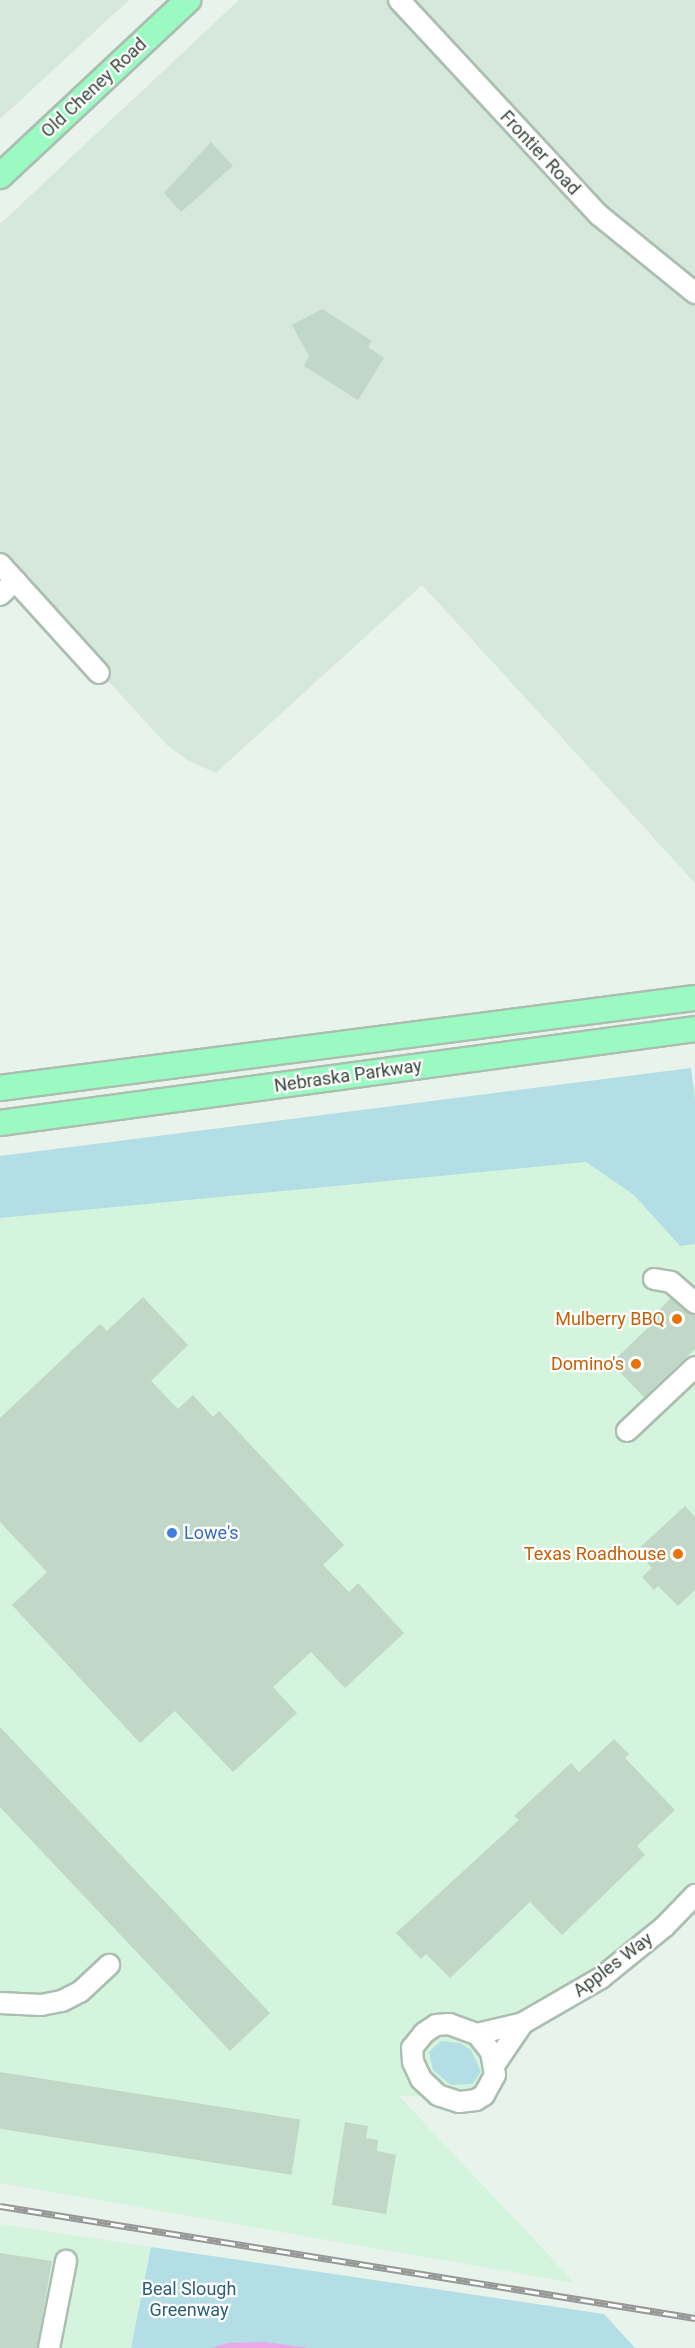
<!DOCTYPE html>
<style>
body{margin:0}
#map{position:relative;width:695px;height:2348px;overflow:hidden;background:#e8f3ec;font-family:Roboto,sans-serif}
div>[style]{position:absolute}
.residential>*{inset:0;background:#d6e7dc}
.commercial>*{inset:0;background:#d4f4dd}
.green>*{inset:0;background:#b3dee6}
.water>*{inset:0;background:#eda7e6}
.building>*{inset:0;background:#c1d7c7;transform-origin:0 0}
.roads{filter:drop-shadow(2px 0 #abbeb1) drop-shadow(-2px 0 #abbeb1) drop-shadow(0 2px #abbeb1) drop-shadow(0 -2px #abbeb1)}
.minor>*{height:20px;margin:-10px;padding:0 10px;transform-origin:10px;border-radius:10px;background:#fff}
.major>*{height:24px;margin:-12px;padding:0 12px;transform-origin:12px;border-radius:12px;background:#9bfac1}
.rail>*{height:7px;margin-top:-3.5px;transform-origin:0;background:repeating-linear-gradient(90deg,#fff 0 14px,#979797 0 28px);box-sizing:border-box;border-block:2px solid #979797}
.dots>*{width:16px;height:16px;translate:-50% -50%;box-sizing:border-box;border:3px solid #fff;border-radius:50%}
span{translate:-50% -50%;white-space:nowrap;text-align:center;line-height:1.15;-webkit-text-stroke:4.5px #fff;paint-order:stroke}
.street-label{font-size:18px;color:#37463b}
.food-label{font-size:18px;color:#c56008}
.right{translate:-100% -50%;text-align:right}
.shop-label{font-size:18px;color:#366cbe}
.left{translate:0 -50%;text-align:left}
.park-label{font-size:18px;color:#2c5f76}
</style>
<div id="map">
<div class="residential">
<div style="clip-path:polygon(0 0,129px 0,0 119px)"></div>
<div style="clip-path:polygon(239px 0,695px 0,695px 883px,422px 585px,216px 773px,189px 761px,167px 745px,16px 581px,0 595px,0 224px)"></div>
</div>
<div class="commercial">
<div style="clip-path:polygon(695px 1085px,695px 1895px,541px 2014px,484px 2095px,399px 2096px,575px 2283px,0 2183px,0 1175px)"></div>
<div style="clip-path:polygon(0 2224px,151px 2247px,131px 2348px,0 2348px)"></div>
</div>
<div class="green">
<div style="clip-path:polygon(691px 1068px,695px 1099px,695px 1244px,680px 1246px,634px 1195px,586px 1162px,0 1218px,0 1156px)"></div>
<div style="clip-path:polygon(441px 2041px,460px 2043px,471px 2050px,481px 2072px,472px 2084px,451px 2085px,433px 2070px,429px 2052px)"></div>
<div style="clip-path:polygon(151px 2247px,604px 2314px,635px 2348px,131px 2348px)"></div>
</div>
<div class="water">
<div style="clip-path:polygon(265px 2342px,309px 2348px,212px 2348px,227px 2343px)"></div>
</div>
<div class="building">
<div style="clip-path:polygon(211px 142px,233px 166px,181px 212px,164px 193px)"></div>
<div style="clip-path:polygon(322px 309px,372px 341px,368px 347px,384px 358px,358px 400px,304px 366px,309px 356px,292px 325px)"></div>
<div style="clip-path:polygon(143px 1297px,188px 1345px,151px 1381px,178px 1409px,193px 1395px,213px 1417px,219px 1411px,344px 1545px,323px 1565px,349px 1592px,358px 1583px,404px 1633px,345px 1688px,311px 1652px,273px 1687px,297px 1713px,233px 1772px,175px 1711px,140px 1743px,12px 1605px,47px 1572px,0 1522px,0 1418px,100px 1324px,107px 1331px)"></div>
<div style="clip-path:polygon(671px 1298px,695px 1315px,695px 1349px,644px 1397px,611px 1363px,651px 1325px,648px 1321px)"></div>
<div style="clip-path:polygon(685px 1506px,695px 1517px,695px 1590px,678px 1606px,658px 1586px,654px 1590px,642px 1577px,652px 1568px,636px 1551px)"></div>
<div style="clip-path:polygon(0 1727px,270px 2013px,230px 2051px,0 1807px)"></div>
<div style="clip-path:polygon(614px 1739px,629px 1754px,625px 1758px,675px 1810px,637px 1846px,645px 1855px,562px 1935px,530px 1902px,450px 1978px,426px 1954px,421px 1959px,396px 1933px,519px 1820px,514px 1816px,571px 1763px,579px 1772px)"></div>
<div style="left:0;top:2072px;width:304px;height:56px;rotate:9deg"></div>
<div style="clip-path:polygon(345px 2122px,368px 2126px,366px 2138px,378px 2140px,377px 2151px,396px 2155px,386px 2214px,332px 2205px)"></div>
<div style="clip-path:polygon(0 2253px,52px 2261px,37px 2348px,0 2348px)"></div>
</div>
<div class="roads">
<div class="minor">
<div style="left:399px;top:0;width:294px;rotate:47.1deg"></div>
<div style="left:599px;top:215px;width:124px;rotate:39.1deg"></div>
<div style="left:0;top:564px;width:147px;rotate:47.8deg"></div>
<div style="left:0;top:595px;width:21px;rotate:-43deg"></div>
<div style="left:654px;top:1279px;width:17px;rotate:10deg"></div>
<div style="left:671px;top:1282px;width:32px;rotate:41deg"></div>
<div style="left:627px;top:1431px;width:93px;rotate:-43.3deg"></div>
<div style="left:0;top:2003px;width:41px;rotate:2.8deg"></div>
<div style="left:41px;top:2005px;width:21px;rotate:-11deg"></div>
<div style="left:62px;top:2001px;width:20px;rotate:-27deg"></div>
<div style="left:80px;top:1992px;width:40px;rotate:-43deg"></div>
<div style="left:449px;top:2024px;width:30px;rotate:20deg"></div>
<div style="left:477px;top:2034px;width:23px;rotate:52deg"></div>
<div style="left:491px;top:2052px;width:23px;rotate:80deg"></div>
<div style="left:495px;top:2075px;width:23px;rotate:119deg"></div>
<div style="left:484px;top:2095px;width:9px;rotate:148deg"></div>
<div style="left:476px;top:2100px;width:17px;rotate:173deg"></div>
<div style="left:459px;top:2102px;width:22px;rotate:-162deg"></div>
<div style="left:438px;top:2095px;width:23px;rotate:-137deg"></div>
<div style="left:421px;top:2079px;width:19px;rotate:-115deg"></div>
<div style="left:413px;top:2062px;width:14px;rotate:-94deg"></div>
<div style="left:412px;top:2048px;width:19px;rotate:-51deg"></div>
<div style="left:424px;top:2033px;width:14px;rotate:-34deg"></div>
<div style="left:436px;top:2025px;width:13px;rotate:-4deg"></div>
<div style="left:477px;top:2034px;width:47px;rotate:-13.4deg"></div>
<div style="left:523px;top:2023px;width:90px;rotate:-30deg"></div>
<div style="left:601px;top:1978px;width:81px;rotate:-39deg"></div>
<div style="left:664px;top:1927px;width:45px;rotate:-45.9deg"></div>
<div style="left:495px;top:2064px;width:50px;rotate:-55.7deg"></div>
<div style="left:49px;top:2348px;width:89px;rotate:-78.9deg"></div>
</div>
<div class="major">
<div style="left:0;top:176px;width:258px;rotate:-43.1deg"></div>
<div style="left:0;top:1088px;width:701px;rotate:-7.38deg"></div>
<div style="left:0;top:1123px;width:701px;rotate:-7.7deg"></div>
</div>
</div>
<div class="rail">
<div style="left:0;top:2206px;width:704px;rotate:9.15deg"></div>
</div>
<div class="dots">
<div style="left:677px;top:1319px;background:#e8710a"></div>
<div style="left:636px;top:1364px;background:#e8710a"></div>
<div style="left:172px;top:1533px;background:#3f7fe0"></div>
<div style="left:678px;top:1554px;background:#e8710a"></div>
</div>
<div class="street-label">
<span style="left:94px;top:88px;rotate:-43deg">Old Cheney Road</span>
<span style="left:540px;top:153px;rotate:47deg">Frontier Road</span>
<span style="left:348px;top:1076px;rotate:-8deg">Nebraska Parkway</span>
<span style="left:613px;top:1965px;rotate:-37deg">Apples Way</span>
</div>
<div class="food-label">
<span class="right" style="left:665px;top:1319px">Mulberry BBQ</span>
<span class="right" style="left:624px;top:1364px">Domino's</span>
<span class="right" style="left:666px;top:1554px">Texas Roadhouse</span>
</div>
<div class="shop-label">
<span class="left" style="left:184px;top:1533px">Lowe's</span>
</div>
<div class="park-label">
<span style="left:189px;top:2300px">Beal Slough<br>Greenway</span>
</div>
</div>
